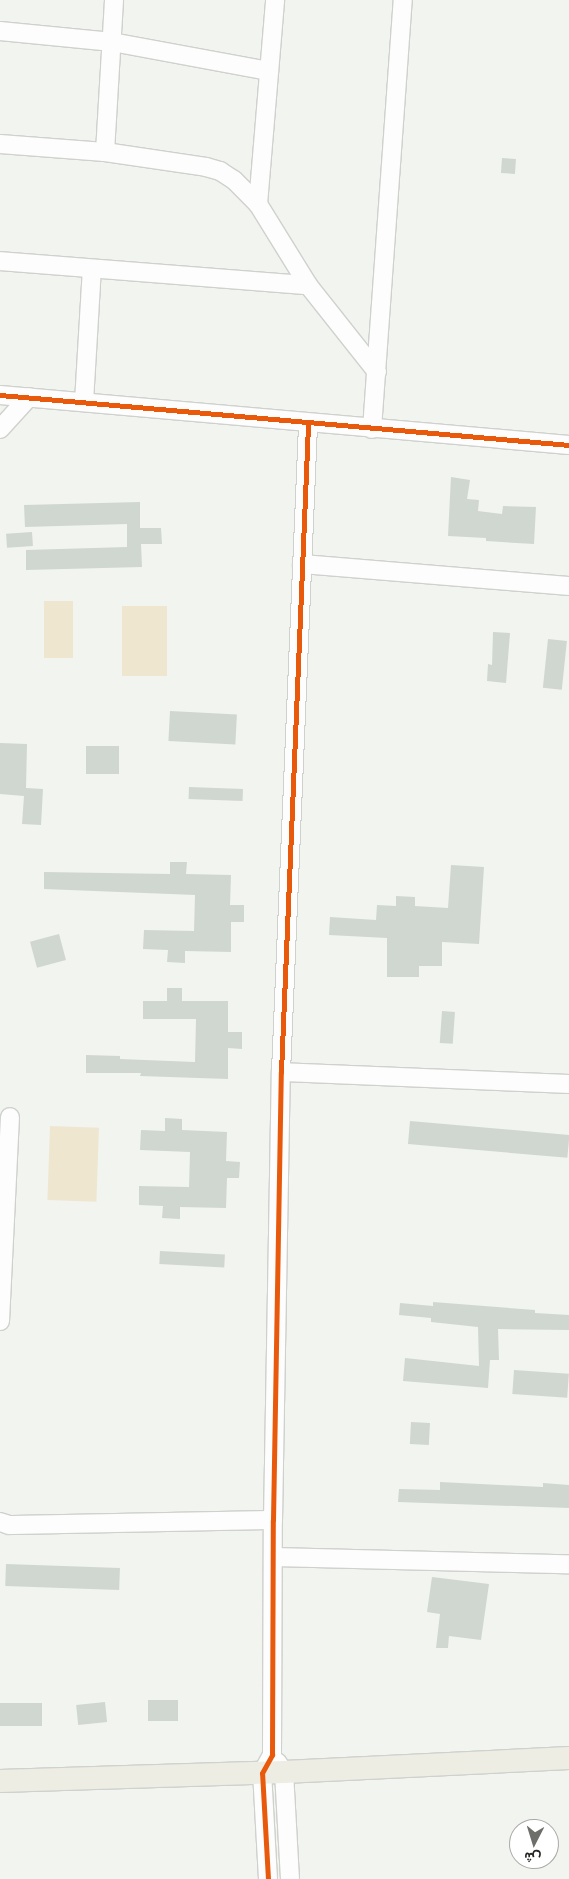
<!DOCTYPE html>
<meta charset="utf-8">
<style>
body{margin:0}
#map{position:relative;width:569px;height:1879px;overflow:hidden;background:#f2f4ef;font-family:"Work Sans",Vazirmatn,sans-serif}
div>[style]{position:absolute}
.green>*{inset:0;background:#efe6d0;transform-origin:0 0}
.building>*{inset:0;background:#d0d7d0;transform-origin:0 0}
.roads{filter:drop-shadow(1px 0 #cfd1cd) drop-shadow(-1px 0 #cfd1cd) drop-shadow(0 1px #cfd1cd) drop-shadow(0 -1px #cfd1cd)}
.minor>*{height:18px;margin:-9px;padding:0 9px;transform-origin:9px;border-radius:9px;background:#fdfdfd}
.major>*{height:22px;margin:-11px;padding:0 11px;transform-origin:11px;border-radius:11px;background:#eeede4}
.cycleway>*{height:5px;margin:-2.5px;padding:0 2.5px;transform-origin:2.5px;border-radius:2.5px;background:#e8590c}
span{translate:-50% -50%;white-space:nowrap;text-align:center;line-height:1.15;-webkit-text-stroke:4.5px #fff;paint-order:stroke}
.north{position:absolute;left:509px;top:1819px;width:50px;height:50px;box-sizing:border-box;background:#fff;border:1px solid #a9a9a7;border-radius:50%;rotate:185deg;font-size:14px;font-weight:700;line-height:20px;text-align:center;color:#272824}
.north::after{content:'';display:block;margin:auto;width:18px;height:22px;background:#6e6f6b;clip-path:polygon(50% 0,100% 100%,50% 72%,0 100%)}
</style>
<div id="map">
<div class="green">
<div style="left:44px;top:601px;width:29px;height:57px"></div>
<div style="left:122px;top:606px;width:45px;height:70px"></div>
<div style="left:50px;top:1126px;width:49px;height:74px;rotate:2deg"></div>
</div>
<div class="building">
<div style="left:502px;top:158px;width:14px;height:15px;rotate:4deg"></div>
<div style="clip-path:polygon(451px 477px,470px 480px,467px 499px,479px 500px,478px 511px,502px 514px,503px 506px,536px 507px,534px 544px,486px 541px,486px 538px,448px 536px)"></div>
<div style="clip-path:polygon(140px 502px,140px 528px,161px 528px,162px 544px,141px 544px,142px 567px,26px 570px,26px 550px,127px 547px,127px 524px,25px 527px,24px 505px)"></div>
<div style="left:32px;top:532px;width:14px;height:26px;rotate:86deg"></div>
<div style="clip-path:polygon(493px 632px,510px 633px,506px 683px,487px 681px,488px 664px,492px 665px)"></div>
<div style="left:548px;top:639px;width:19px;height:49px;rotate:6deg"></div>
<div style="left:170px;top:711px;width:67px;height:30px;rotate:3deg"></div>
<div style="clip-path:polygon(0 743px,27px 744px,26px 788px,43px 789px,41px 825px,22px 824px,24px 796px,0 794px)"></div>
<div style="left:86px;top:746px;width:33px;height:28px"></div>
<div style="left:189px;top:787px;width:54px;height:12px;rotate:2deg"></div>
<div style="clip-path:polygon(170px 862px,187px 862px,186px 874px,231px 875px,230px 905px,244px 905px,244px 922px,231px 922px,231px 952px,185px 951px,185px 963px,167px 962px,168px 950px,143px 949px,144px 930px,194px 931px,195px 895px,44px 889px,44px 872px,170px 874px)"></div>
<div style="clip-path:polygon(451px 865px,484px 867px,479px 944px,442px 942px,442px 966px,419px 966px,419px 977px,387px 977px,387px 938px,329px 935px,330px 917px,376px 920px,377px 905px,396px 906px,396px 896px,415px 897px,415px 906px,448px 908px)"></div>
<div style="left:59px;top:934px;width:27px;height:30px;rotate:75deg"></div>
<div style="clip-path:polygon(167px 988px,182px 988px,182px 1001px,228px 1001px,228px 1032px,242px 1032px,242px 1049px,228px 1048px,228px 1079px,140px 1076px,141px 1073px,86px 1073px,86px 1055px,120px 1056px,120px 1059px,195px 1062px,196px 1019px,143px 1019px,143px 1001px,167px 1001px)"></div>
<div style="left:442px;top:1011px;width:13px;height:32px;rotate:4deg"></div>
<div style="clip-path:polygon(165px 1118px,182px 1119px,182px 1130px,227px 1132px,226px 1161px,240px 1162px,239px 1178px,227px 1178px,226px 1208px,180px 1207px,180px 1219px,162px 1218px,163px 1206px,139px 1205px,139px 1186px,189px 1187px,190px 1152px,140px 1150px,141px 1130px,165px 1131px)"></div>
<div style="left:410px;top:1121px;width:160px;height:23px;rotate:5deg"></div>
<div style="left:160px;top:1251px;width:65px;height:13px;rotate:3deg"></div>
<div style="clip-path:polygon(433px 1302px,535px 1310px,535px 1313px,569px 1315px,569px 1330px,498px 1329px,499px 1360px,490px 1360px,488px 1388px,403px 1381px,405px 1358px,479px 1366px,478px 1327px,431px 1322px,431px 1318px,399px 1315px,400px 1303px,433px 1306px)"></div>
<div style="left:514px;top:1370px;width:55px;height:24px;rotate:4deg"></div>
<div style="left:411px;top:1422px;width:19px;height:22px;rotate:3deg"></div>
<div style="clip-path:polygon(440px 1482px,543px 1487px,543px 1483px,569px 1485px,569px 1508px,398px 1502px,399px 1489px,440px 1490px)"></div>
<div style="left:6px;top:1564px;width:114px;height:22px;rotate:2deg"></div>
<div style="clip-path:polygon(432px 1577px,489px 1584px,481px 1640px,449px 1636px,448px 1648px,436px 1648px,440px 1614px,427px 1612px)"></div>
<div style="left:148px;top:1700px;width:30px;height:21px"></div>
<div style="left:105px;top:1702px;width:20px;height:29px;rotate:84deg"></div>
<div style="left:0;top:1703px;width:42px;height:23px"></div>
</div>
<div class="roads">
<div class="minor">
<div style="left:0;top:31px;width:113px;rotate:5.6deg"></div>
<div style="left:112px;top:42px;width:160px;rotate:10.5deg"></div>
<div style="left:0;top:144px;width:105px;rotate:4.4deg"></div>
<div style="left:105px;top:152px;width:102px;rotate:8.4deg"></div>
<div style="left:206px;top:167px;width:15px;rotate:16deg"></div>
<div style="left:220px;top:171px;width:17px;rotate:33deg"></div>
<div style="left:234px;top:180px;width:34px;rotate:45deg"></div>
<div style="left:258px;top:204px;width:95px;rotate:58.3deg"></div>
<div style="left:308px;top:285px;width:111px;rotate:51.6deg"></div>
<div style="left:105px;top:152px;width:152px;rotate:-86.6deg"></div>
<div style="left:258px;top:204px;width:205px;rotate:-85.2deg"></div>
<div style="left:0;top:261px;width:309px;rotate:4.5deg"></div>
<div style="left:0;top:395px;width:571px;rotate:5.02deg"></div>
<div style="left:84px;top:402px;width:133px;rotate:-86.6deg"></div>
<div style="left:0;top:429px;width:43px;rotate:-47.8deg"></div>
<div style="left:372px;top:429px;width:430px;rotate:-85.9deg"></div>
<div style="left:302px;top:564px;width:268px;rotate:4.7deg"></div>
<div style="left:281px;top:1072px;width:288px;rotate:2.4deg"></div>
<div style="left:0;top:1321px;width:204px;rotate:-87.2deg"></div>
<div style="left:0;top:1522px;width:9px;rotate:18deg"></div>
<div style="left:9px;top:1525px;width:264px;rotate:-1.1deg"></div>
<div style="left:273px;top:1557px;width:296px;rotate:1.4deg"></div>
<div style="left:277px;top:1762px;width:12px;rotate:55deg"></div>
<div style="left:284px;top:1772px;width:107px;rotate:86.8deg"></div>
<div style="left:268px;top:1879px;width:106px;rotate:-93.2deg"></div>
<div style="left:262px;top:1773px;width:21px;rotate:-61deg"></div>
<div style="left:272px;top:1755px;width:235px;rotate:-89.8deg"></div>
<div style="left:273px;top:1520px;width:448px;rotate:-89deg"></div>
<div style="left:281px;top:1072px;width:649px;rotate:-87.61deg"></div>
</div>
<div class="major">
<div style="left:0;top:1781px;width:284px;rotate:-1.8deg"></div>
<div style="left:284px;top:1772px;width:285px;rotate:-2.8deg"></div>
</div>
</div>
<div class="cycleway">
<div style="left:0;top:395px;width:571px;rotate:5.02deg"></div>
<div style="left:268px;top:1879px;width:106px;rotate:-93.2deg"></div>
<div style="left:262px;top:1773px;width:21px;rotate:-61deg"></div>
<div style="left:272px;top:1755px;width:235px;rotate:-89.8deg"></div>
<div style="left:273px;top:1520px;width:448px;rotate:-89deg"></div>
<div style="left:281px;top:1072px;width:649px;rotate:-87.61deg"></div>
</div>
<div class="north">ش</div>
</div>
